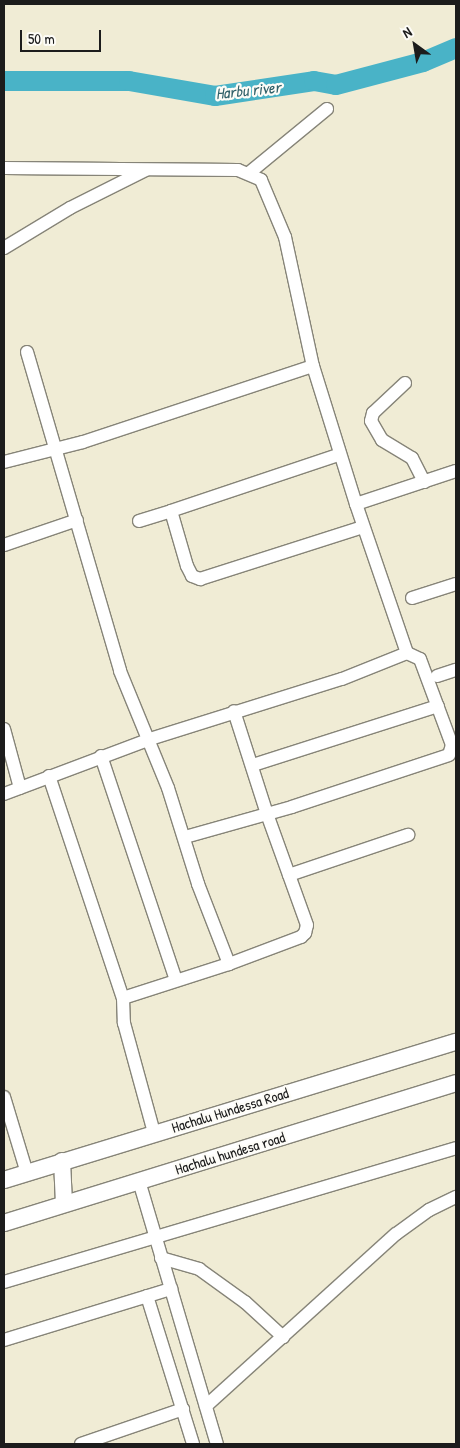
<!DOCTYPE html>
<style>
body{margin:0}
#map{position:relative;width:460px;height:1448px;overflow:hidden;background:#f0ecd5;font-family:"Patrick Hand",sans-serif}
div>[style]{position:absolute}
.river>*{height:20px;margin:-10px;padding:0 10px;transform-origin:10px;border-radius:10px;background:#49b3c7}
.roads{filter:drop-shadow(1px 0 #868478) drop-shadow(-1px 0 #868478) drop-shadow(0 1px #868478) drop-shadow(0 -1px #868478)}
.minor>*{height:12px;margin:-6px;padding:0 6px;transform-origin:6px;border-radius:6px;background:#fff}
.major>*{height:16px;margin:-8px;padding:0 8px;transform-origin:8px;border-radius:8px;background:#fff}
span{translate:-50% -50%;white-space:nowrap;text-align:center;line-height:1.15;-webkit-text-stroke:4.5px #fdfcf7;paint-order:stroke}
.street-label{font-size:15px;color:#1c1c1c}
.water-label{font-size:16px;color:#306069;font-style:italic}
.frame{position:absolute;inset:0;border:5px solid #1c1c1c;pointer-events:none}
.north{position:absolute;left:390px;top:20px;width:50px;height:50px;-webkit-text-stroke:4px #fdfcf7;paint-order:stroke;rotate:328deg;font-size:14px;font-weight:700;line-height:20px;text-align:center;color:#1c1c1c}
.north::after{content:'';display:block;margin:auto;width:18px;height:22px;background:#1c1c1c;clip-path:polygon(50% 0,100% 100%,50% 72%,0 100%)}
.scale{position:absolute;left:20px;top:30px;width:81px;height:22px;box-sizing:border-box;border:2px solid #1c1c1c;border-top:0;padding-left:6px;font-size:15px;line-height:18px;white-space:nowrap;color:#1c1c1c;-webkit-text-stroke:4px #fdfcf7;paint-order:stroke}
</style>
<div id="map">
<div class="river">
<div style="left:4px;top:81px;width:125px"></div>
<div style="left:129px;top:81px;width:87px;rotate:9.9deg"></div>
<div style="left:215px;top:96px;width:100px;rotate:-8.6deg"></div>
<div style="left:314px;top:81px;width:22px;rotate:10deg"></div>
<div style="left:336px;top:85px;width:90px;rotate:-14.8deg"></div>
<div style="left:423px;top:62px;width:36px;rotate:-23deg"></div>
</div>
<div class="roads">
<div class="minor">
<div style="left:4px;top:168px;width:234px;rotate:0.5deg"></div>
<div style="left:238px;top:170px;width:25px;rotate:23deg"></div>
<div style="left:261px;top:180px;width:62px;rotate:67.2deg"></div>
<div style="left:285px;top:237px;width:132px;rotate:77.8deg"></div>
<div style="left:313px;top:366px;width:145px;rotate:72.7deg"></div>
<div style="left:249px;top:173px;width:101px;rotate:-39.4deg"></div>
<div style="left:4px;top:248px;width:77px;rotate:-31.2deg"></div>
<div style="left:70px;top:208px;width:85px;rotate:-26.6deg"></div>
<div style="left:27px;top:352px;width:332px;rotate:73.7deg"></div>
<div style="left:120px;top:671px;width:126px;rotate:67.7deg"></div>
<div style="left:168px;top:788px;width:101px;rotate:72.6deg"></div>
<div style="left:198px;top:884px;width:86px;rotate:68.8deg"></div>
<div style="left:405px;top:383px;width:44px;rotate:136.8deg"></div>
<div style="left:373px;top:413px;width:8px;rotate:104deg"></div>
<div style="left:371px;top:421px;width:22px;rotate:60deg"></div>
<div style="left:382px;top:440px;width:35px;rotate:31deg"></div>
<div style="left:412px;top:458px;width:27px;rotate:63deg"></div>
<div style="left:338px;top:455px;width:176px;rotate:161.5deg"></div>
<div style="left:171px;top:511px;width:57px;rotate:73.8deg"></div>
<div style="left:187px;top:566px;width:11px;rotate:63deg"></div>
<div style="left:192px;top:576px;width:9px;rotate:21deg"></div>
<div style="left:200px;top:579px;width:171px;rotate:-17.7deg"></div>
<div style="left:4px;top:462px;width:81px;rotate:-14.2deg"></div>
<div style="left:83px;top:442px;width:242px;rotate:-18.3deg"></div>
<div style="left:139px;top:521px;width:34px;rotate:-17deg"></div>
<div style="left:4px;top:545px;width:77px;rotate:-18.9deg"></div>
<div style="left:412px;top:598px;width:46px;rotate:-17.7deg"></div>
<div style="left:407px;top:653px;width:157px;rotate:-108.9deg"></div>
<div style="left:356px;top:504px;width:105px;rotate:-18.3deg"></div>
<div style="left:437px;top:676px;width:20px;rotate:-18deg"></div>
<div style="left:4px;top:729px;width:61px;rotate:74.8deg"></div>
<div style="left:101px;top:756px;width:236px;rotate:71.5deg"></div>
<div style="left:253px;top:765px;width:194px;rotate:-17.7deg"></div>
<div style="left:49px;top:776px;width:234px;rotate:71.6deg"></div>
<div style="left:123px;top:998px;width:25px;rotate:88deg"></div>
<div style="left:124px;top:1023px;width:114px;rotate:74.7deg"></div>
<div style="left:4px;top:794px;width:156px;rotate:-20.6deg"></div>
<div style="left:150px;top:739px;width:201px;rotate:-17.4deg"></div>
<div style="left:342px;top:679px;width:70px;rotate:-21.8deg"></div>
<div style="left:407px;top:653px;width:14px;rotate:25deg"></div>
<div style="left:420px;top:659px;width:92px;rotate:69.6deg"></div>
<div style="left:452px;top:745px;width:10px;rotate:107deg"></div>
<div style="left:449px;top:755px;width:165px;rotate:161.7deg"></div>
<div style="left:292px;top:807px;width:111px;rotate:164.3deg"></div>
<div style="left:289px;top:875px;width:126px;rotate:-18.6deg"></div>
<div style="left:123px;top:998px;width:111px;rotate:-17.8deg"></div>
<div style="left:229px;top:964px;width:77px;rotate:-20.6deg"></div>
<div style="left:301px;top:937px;width:6px;rotate:-45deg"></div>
<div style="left:305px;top:933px;width:8px;rotate:-76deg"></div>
<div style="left:307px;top:925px;width:118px;rotate:-109.8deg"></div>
<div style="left:267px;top:814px;width:108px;rotate:-107.8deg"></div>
<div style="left:4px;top:1097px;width:79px;rotate:73.2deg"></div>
<div style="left:139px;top:1181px;width:274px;rotate:73.5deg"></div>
<div style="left:161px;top:1258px;width:40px;rotate:16deg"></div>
<div style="left:199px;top:1269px;width:57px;rotate:35.7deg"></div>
<div style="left:245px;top:1302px;width:52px;rotate:42.6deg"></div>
<div style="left:4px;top:1282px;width:471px;rotate:-16.5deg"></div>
<div style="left:147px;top:1296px;width:155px;rotate:72.7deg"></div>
<div style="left:4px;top:1340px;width:175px;rotate:-17deg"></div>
<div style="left:206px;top:1406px;width:256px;rotate:-42.2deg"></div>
<div style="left:396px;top:1234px;width:41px;rotate:-36deg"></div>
<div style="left:429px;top:1210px;width:30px;rotate:-26deg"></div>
<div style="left:81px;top:1444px;width:108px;rotate:-18.9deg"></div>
</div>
<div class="major">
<div style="left:62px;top:1161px;width:42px;rotate:87.3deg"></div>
<div style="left:4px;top:1180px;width:473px;rotate:-17deg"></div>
<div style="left:4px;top:1223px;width:473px;rotate:-17.2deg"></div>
</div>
</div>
<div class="street-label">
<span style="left:230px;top:1110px;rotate:-17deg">Hachalu Hundessa Road</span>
<span style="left:230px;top:1153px;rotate:-17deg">Hachalu hundesa road</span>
</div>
<div class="water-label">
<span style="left:248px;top:90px;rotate:-6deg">Harbu river</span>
</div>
<div class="frame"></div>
<div class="north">N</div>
<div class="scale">50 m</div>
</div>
